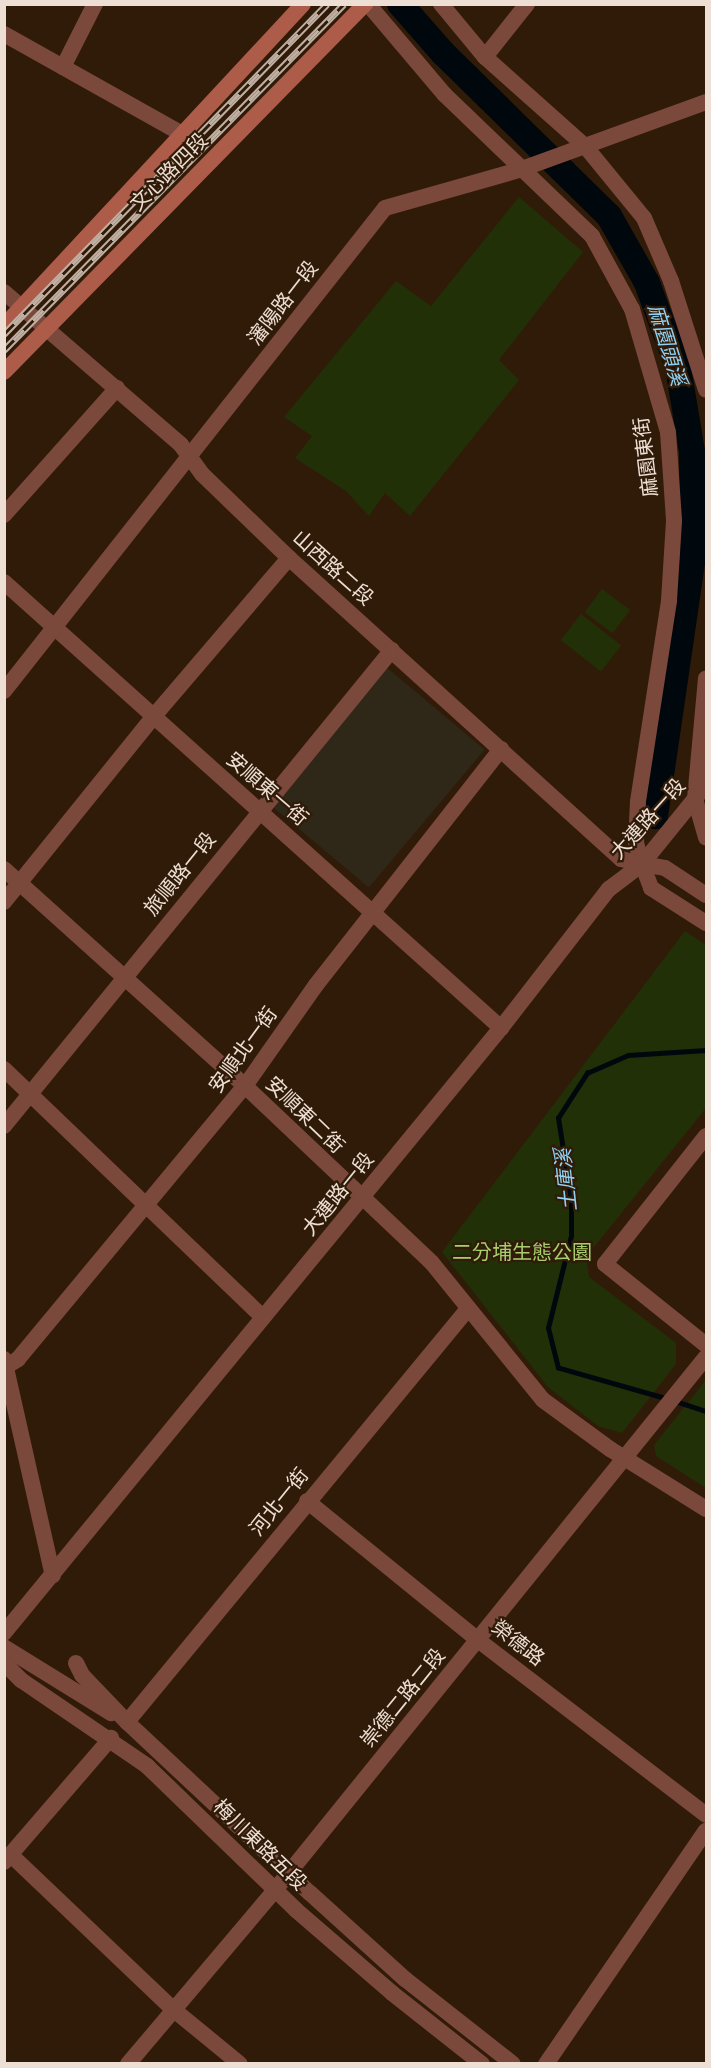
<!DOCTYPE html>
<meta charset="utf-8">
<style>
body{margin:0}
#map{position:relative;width:711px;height:2068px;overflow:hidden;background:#301b09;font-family:Karla,"Noto Sans TC",sans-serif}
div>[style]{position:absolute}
.education>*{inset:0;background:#2f2717;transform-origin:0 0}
.green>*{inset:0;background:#223007;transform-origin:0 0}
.stream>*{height:4.5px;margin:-2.25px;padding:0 2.25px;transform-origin:2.25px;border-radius:2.25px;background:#01080d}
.river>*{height:26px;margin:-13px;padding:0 13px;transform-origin:13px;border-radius:13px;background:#01080d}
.minor>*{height:16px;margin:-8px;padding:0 8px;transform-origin:8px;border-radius:8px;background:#7b483c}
.tertiary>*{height:16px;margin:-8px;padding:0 8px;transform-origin:8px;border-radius:8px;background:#7b483c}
.secondary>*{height:16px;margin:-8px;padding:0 8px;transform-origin:8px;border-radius:8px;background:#ad5c49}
.rail>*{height:7px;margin-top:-3.5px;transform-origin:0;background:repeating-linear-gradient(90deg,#301b09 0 14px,#c0b0a3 0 28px);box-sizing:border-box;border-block:2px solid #c0b0a3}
span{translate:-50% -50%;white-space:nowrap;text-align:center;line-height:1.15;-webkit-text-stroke:4.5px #301b09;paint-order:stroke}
.street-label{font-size:20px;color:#eedfd4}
.park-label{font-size:20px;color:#a7ce6c}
.water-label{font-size:21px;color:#91d1f2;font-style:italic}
.frame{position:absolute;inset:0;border:6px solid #eedfd4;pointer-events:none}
</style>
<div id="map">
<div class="education">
<div style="left:385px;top:666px;width:130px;height:180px;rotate:40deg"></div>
</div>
<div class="green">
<div style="clip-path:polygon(519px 197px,583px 252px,499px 360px,519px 380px,410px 516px,385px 493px,369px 516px,346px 491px,295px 458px,312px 436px,284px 417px,396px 281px,431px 306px)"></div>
<div style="left:602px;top:589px;width:35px;height:29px;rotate:37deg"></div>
<div style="left:581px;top:614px;width:51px;height:33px;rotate:38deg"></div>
<div style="clip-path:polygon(685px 931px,706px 945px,706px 1108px,586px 1257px,589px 1277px,676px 1343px,676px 1364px,622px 1433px,598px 1426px,548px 1387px,442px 1252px)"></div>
<div style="clip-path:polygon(706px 1380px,706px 1488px,656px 1456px,654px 1445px)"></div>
</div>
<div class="stream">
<div style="left:667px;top:1399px;width:113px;rotate:-164.1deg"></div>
<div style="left:558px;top:1368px;width:41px;rotate:-104deg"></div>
<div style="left:548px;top:1328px;width:95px;rotate:-76deg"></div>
<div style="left:571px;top:1236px;width:36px;rotate:-90deg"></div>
<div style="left:571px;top:1200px;width:83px;rotate:-99deg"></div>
<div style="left:558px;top:1118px;width:54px;rotate:-57.2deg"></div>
<div style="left:587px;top:1073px;width:45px;rotate:-23.7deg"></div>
<div style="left:628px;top:1055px;width:78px;rotate:-3.7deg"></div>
<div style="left:675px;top:1401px;width:33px;rotate:18deg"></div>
</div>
<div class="river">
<div style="left:400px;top:4px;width:65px;rotate:48.7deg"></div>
<div style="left:443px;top:53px;width:233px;rotate:44.5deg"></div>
<div style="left:609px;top:216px;width:77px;rotate:60.4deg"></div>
<div style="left:647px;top:283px;width:90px;rotate:69.7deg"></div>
<div style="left:678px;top:367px;width:86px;rotate:80.6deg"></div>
<div style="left:692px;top:452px;width:104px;rotate:89.4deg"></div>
<div style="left:693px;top:556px;width:263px;rotate:98.3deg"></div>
</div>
<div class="minor">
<div style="left:368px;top:4px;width:118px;rotate:49.8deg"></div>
<div style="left:444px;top:94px;width:205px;rotate:43.8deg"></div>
<div style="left:592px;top:236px;width:83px;rotate:61.3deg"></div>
<div style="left:632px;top:309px;width:128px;rotate:73.7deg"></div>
<div style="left:668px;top:432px;width:89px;rotate:86.1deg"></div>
<div style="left:674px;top:521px;width:80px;rotate:93.6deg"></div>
<div style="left:669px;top:601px;width:203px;rotate:98.8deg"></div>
<div style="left:638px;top:802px;width:41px;rotate:92.8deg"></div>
<div style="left:636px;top:843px;width:22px;rotate:74deg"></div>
<div style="left:441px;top:4px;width:69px;rotate:50.3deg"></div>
<div style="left:485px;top:57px;width:134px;rotate:41.7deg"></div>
<div style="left:585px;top:146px;width:93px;rotate:50.7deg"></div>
<div style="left:644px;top:218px;width:69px;rotate:66.8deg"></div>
<div style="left:671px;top:281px;width:114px;rotate:72.2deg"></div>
<div style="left:4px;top:34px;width:206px;rotate:29.3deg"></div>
<div style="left:485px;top:57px;width:68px;rotate:-51.6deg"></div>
<div style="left:63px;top:67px;width:71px;rotate:-63.1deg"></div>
<div style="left:4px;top:292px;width:234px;rotate:40.8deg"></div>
<div style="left:181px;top:445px;width:36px;rotate:54deg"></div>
<div style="left:202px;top:474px;width:121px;rotate:44deg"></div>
<div style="left:289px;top:558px;width:448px;rotate:42.2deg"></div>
<div style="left:621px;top:859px;width:22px;rotate:13deg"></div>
<div style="left:4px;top:515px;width:170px;rotate:-48.3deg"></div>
<div style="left:4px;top:582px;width:668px;rotate:41.9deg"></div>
<div style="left:4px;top:691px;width:615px;rotate:-51.73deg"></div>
<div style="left:385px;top:208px;width:139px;rotate:-15.8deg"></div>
<div style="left:519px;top:170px;width:199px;rotate:-20deg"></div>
<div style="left:695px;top:799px;width:121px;rotate:-84.8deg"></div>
<div style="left:4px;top:869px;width:324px;rotate:42deg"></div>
<div style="left:245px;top:1086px;width:257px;rotate:43.4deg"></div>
<div style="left:432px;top:1263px;width:176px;rotate:51deg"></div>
<div style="left:543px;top:1400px;width:83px;rotate:36.2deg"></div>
<div style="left:610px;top:1449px;width:113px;rotate:32deg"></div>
<div style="left:4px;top:902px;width:239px;rotate:-51.1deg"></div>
<div style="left:154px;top:716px;width:208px;rotate:-49.5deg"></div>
<div style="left:4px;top:1069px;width:359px;rotate:43.8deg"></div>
<div style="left:4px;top:1126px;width:614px;rotate:-50.82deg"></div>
<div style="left:706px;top:1136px;width:163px;rotate:128.3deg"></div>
<div style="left:605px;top:1264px;width:129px;rotate:38.7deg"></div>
<div style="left:4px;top:1359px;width:222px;rotate:77.3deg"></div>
<div style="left:7px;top:1366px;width:13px;rotate:-32deg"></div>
<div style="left:18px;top:1359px;width:355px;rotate:-50.3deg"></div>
<div style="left:245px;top:1086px;width:123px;rotate:-54.9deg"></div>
<div style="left:316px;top:985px;width:300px;rotate:-51.9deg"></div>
<div style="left:307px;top:1501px;width:220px;rotate:39.1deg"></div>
<div style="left:478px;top:1640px;width:287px;rotate:37.5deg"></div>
<div style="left:4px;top:1633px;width:783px;rotate:-50.6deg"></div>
<div style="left:501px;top:1028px;width:176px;rotate:-52.2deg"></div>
<div style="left:609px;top:889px;width:41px;rotate:-37.1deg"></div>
<div style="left:642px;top:864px;width:102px;rotate:-51deg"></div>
<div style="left:4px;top:1647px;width:126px;rotate:31.7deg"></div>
<div style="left:4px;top:1663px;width:24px;rotate:45deg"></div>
<div style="left:21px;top:1680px;width:153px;rotate:34.3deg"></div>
<div style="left:147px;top:1766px;width:207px;rotate:44deg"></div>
<div style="left:296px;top:1910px;width:127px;rotate:40.8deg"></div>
<div style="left:392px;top:1993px;width:115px;rotate:38.3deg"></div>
<div style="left:76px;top:1663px;width:13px;rotate:63deg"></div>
<div style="left:82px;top:1675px;width:65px;rotate:46.2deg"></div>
<div style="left:127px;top:1722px;width:250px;rotate:43.1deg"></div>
<div style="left:310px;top:1893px;width:128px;rotate:42.2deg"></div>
<div style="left:405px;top:1979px;width:137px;rotate:38.2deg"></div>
<div style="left:127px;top:1722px;width:534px;rotate:-50.47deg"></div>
<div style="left:11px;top:1855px;width:225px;rotate:43.6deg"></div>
<div style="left:174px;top:2010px;width:85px;rotate:39.3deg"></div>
<div style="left:4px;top:1862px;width:164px;rotate:-49.2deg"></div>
<div style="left:128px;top:2064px;width:228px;rotate:-49.8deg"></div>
<div style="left:275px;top:1890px;width:685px;rotate:-51.04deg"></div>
<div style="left:546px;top:2064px;width:283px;rotate:-55.6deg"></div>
</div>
<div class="tertiary">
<div style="left:695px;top:799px;width:40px;rotate:74deg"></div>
<div style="left:642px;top:864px;width:26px;rotate:69deg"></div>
<div style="left:651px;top:888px;width:65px;rotate:32.5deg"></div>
<div style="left:642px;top:864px;width:23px;rotate:10deg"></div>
<div style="left:665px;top:868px;width:49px;rotate:33.4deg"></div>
</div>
<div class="secondary">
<div style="left:4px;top:326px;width:439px;rotate:-47.1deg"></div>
<div style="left:4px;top:372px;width:516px;rotate:-45.55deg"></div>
</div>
<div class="rail">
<div style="left:4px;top:334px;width:462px;rotate:-45.6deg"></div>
<div style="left:4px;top:350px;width:485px;rotate:-45.5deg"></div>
</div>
<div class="street-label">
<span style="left:169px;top:172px;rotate:-45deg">文心路四段</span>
<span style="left:283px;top:303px;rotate:-52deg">瀋陽路一段</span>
<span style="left:646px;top:457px;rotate:-97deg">麻園東街</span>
<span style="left:333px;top:568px;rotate:42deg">山西路二段</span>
<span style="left:267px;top:789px;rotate:41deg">安順東一街</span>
<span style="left:648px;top:819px;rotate:-48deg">大連路一段</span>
<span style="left:180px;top:874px;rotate:-51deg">旅順路一段</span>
<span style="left:243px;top:1050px;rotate:-54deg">安順北一街</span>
<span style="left:305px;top:1115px;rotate:44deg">安順東二街</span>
<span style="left:338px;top:1194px;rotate:-51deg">大連路一段</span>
<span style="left:279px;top:1502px;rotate:-51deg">河北一街</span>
<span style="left:518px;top:1643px;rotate:38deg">榮德路</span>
<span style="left:403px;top:1698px;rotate:-51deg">崇德二路二段</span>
<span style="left:260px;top:1845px;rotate:44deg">梅川東路五段</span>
</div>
<div class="park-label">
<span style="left:522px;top:1252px">二分埔生態公園</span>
</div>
<div class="water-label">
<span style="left:667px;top:345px;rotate:73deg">麻園頭溪</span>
<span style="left:566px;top:1180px;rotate:-96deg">土庫溪</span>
</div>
<div class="frame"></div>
</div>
